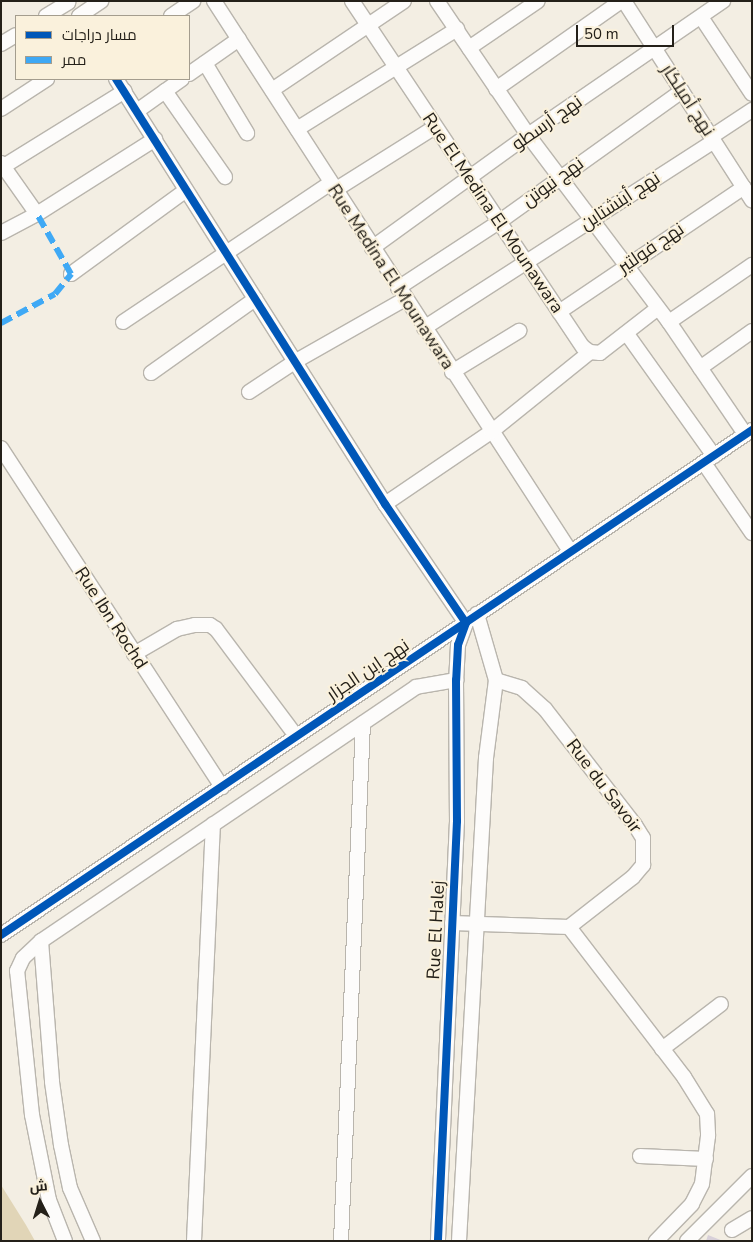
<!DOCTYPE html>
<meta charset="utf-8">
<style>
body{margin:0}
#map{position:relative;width:753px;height:1242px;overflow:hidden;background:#f3eee3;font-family:"Nunito Sans",Cairo,sans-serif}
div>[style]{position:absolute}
.green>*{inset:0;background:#e1d5b7}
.building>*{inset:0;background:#d8d0d9}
.roads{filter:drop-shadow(1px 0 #b9b5ad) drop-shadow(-1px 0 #b9b5ad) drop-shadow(0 1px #b9b5ad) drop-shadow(0 -1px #b9b5ad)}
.minor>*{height:14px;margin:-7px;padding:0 7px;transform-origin:7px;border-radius:7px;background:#fdfcfb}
.quiet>*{height:6px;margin-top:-3px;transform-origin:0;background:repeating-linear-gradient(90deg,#3fa9f5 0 12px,transparent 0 18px)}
.cycleway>*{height:8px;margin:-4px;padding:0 4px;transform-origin:4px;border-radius:4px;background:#0057b8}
span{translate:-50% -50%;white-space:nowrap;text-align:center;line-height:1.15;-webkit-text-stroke:4px #faf1dc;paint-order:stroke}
.street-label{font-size:18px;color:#242019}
.frame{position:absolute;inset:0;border:2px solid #242019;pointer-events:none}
.legend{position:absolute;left:15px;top:15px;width:175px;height:65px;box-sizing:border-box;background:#faf1dc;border:1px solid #a49d8e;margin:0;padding:6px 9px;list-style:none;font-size:15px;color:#242019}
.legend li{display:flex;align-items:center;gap:10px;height:25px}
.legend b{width:25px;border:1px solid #a49d8e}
.north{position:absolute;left:15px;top:1177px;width:50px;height:50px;-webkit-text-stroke:4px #faf1dc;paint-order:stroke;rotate:355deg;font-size:14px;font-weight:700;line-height:20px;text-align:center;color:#242019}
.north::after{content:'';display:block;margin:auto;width:18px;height:22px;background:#242019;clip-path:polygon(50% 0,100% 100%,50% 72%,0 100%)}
.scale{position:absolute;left:576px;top:25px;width:98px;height:22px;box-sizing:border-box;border:2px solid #242019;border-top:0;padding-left:6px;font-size:15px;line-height:18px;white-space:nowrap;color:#242019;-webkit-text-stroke:4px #faf1dc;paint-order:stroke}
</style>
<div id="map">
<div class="green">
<div style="clip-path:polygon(1px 1185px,26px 1225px,35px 1241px,1px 1241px)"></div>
</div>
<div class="building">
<div style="clip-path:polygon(708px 1235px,723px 1241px,706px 1241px)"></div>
</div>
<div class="roads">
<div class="minor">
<div style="left:214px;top:1px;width:655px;rotate:57.09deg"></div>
<div style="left:352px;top:1px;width:416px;rotate:56.3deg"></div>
<div style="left:583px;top:347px;width:9px;rotate:36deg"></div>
<div style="left:590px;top:352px;width:10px;rotate:6deg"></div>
<div style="left:600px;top:353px;width:73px;rotate:-37.8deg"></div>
<div style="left:437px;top:1px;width:162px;rotate:55.8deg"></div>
<div style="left:528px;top:135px;width:234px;rotate:53deg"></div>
<div style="left:669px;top:322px;width:135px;rotate:55.8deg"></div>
<div style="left:624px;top:1px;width:237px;rotate:57.3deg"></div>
<div style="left:46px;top:16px;width:26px;rotate:-31deg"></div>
<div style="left:79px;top:16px;width:27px;rotate:-34deg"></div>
<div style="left:171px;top:16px;width:27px;rotate:-34deg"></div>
<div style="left:701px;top:17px;width:92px;rotate:56.5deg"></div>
<div style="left:1px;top:44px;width:17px;rotate:-31deg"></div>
<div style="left:469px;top:48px;width:83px;rotate:-34.3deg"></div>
<div style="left:205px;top:63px;width:82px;rotate:59deg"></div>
<div style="left:189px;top:74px;width:61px;rotate:-35deg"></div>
<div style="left:116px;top:79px;width:503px;rotate:57.67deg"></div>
<div style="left:385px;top:504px;width:144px;rotate:55.8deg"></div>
<div style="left:466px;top:623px;width:23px;rotate:110deg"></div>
<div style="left:458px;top:645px;width:35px;rotate:93deg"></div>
<div style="left:456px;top:680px;width:141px;rotate:89.6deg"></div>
<div style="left:457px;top:821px;width:420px;rotate:92.6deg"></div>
<div style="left:496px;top:89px;width:153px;rotate:-35.1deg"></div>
<div style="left:272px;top:90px;width:159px;rotate:-34deg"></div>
<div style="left:165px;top:91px;width:105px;rotate:55.1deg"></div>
<div style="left:1px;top:109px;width:55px;rotate:-33.1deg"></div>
<div style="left:137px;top:111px;width:55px;rotate:-35.4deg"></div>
<div style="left:297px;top:129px;width:189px;rotate:-32deg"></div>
<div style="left:711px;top:137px;width:49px;rotate:-33.4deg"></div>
<div style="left:1px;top:163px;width:62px;rotate:54.8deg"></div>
<div style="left:4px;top:166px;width:142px;rotate:-31.8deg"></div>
<div style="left:335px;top:190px;width:118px;rotate:-32.2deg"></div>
<div style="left:1px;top:233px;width:41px;rotate:-27.8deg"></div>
<div style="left:37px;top:214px;width:140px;rotate:-32.4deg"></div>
<div style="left:372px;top:248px;width:193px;rotate:-35.9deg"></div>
<div style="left:528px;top:135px;width:237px;rotate:-34.5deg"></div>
<div style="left:71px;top:274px;width:142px;rotate:-36.1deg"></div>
<div style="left:398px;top:288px;width:121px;rotate:-33.2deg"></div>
<div style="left:499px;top:222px;width:225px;rotate:-35.6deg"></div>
<div style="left:559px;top:312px;width:223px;rotate:-34deg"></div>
<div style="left:123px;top:322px;width:250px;rotate:-33.8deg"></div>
<div style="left:669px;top:322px;width:101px;rotate:-34.5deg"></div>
<div style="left:424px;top:328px;width:345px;rotate:-32.8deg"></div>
<div style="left:627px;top:334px;width:150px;rotate:54.5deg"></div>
<div style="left:700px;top:368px;width:64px;rotate:-35.4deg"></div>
<div style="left:452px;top:372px;width:79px;rotate:-31.5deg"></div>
<div style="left:151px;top:373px;width:128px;rotate:-35.4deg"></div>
<div style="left:249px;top:392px;width:56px;rotate:-33.4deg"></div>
<div style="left:296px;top:361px;width:125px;rotate:-29.6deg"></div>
<div style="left:1px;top:448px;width:405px;rotate:56.9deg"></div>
<div style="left:704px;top:463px;width:85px;rotate:55.6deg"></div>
<div style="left:385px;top:504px;width:128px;rotate:-34.2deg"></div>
<div style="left:491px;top:432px;width:127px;rotate:-38.9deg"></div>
<div style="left:134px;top:654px;width:50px;rotate:-30.2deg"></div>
<div style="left:177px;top:629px;width:18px;rotate:-13deg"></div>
<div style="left:195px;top:625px;width:15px"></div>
<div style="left:210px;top:625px;width:7px;rotate:34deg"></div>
<div style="left:216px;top:629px;width:134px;rotate:53.2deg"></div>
<div style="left:452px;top:923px;width:117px;rotate:2deg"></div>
<div style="left:569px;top:927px;width:81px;rotate:-38deg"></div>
<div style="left:633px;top:877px;width:16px;rotate:-50deg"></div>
<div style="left:643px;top:865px;width:27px;rotate:-90deg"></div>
<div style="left:643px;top:838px;width:15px;rotate:-122deg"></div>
<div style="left:635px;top:825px;width:147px;rotate:-127.8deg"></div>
<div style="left:545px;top:709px;width:31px;rotate:-138deg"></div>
<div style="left:522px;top:688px;width:27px;rotate:-163deg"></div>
<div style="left:569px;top:927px;width:189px;rotate:52.5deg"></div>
<div style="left:684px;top:1077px;width:44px;rotate:58.1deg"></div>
<div style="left:707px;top:1114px;width:22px;rotate:87deg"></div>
<div style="left:708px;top:1136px;width:48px;rotate:97.1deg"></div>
<div style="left:702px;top:1184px;width:22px;rotate:117deg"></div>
<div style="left:692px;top:1204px;width:52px;rotate:134.2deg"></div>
<div style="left:1px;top:935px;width:905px;rotate:-33.92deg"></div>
<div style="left:41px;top:941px;width:141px;rotate:85.5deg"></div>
<div style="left:52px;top:1082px;width:64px;rotate:81.9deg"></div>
<div style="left:61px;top:1145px;width:44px;rotate:78.2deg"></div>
<div style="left:70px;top:1188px;width:58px;rotate:66.5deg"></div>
<div style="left:662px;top:1049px;width:74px;rotate:-37.3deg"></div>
<div style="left:640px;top:1156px;width:66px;rotate:2.6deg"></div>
<div style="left:732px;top:1230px;width:23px;rotate:-31deg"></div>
<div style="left:65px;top:1241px;width:44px;rotate:-111.3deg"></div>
<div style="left:49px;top:1200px;width:87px;rotate:-101.3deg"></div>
<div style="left:32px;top:1115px;width:145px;rotate:-95.9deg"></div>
<div style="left:17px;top:971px;width:14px;rotate:-65deg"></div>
<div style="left:23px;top:958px;width:25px;rotate:-43deg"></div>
<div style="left:41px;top:941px;width:453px;rotate:-34.1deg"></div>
<div style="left:416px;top:687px;width:41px;rotate:-9.9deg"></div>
<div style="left:194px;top:1241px;width:417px;rotate:-87.4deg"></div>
<div style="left:341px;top:1241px;width:518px;rotate:-87.57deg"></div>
<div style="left:459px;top:1241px;width:484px;rotate:-86.8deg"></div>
<div style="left:486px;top:758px;width:79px;rotate:-82.7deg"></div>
<div style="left:496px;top:680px;width:69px;rotate:-106.1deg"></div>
<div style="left:687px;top:1241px;width:92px;rotate:-45deg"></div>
</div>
</div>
<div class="quiet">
<div style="left:1px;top:323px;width:61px;rotate:-28.2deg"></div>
<div style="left:55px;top:294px;width:26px;rotate:-51deg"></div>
<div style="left:71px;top:274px;width:69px;rotate:-119.5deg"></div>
</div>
<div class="cycleway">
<div style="left:116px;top:79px;width:503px;rotate:57.67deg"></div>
<div style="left:385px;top:504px;width:144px;rotate:55.8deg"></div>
<div style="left:466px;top:623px;width:23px;rotate:110deg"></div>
<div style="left:458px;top:645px;width:35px;rotate:93deg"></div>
<div style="left:456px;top:680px;width:141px;rotate:89.6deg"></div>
<div style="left:457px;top:821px;width:420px;rotate:92.6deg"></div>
<div style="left:1px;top:935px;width:905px;rotate:-33.92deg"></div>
</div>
<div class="street-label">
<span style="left:688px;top:100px;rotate:57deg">نهج أميلكار</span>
<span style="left:547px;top:123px;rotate:-35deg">نهج أرسطو</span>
<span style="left:553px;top:182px;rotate:-36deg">نهج نيوتن</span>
<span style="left:620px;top:201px;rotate:-33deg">نهج أينشتاين</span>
<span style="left:493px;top:213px;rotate:56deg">Rue El Medina El Mounawara</span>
<span style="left:651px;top:248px;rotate:-34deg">نهج فولتير</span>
<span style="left:391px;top:277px;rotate:57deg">Rue Medina El Mounawara</span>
<span style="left:111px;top:618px;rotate:57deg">Rue Ibn Rochd</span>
<span style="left:368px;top:670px;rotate:-34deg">نهج إبن الجزار</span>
<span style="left:604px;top:786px;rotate:53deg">Rue du Savoir</span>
<span style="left:436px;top:930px;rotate:-87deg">Rue El Halej</span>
</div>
<div class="frame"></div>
<ul class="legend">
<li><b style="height:6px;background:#0057b8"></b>مسار دراجات</li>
<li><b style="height:6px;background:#3fa9f5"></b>ممر</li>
</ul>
<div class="north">ش</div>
<div class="scale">50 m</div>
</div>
